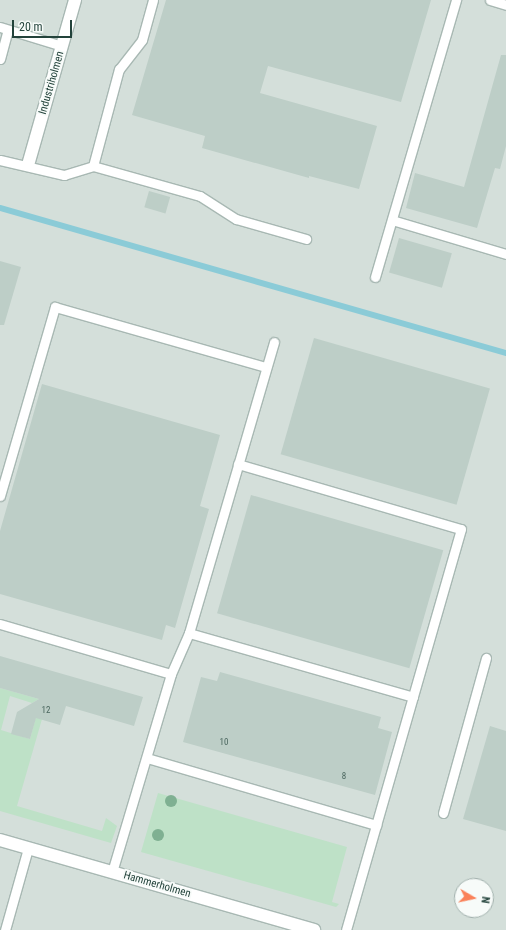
<!DOCTYPE html>
<style>
body{margin:0}
#map{position:relative;width:506px;height:930px;overflow:hidden;background:#e6efeb;font-family:"Roboto Condensed",sans-serif}
div>[style]{position:absolute}
.built>*{inset:0;background:#d4dfda}
.green>*{inset:0;background:#bee1c7}
.stream>*{height:6px;margin:-3px;padding:0 3px;transform-origin:3px;border-radius:3px;background:#8bcbd7}
.building>*{inset:0;background:#bdcec7;transform-origin:0 0}
.roads{filter:drop-shadow(1px 0 #a8b8b3) drop-shadow(-1px 0 #a8b8b3) drop-shadow(0 1px #a8b8b3) drop-shadow(0 -1px #a8b8b3)}
.service>*{height:9px;margin:-4.5px;padding:0 4.5px;transform-origin:4.5px;border-radius:4.5px;background:#fff}
.minor>*{height:12px;margin:-6px;padding:0 6px;transform-origin:6px;border-radius:6px;background:#fff}
.trees>*{width:12px;height:12px;margin:-6px;border-radius:50%;background:#7fb092}
span{translate:-50% -50%;white-space:nowrap;text-align:center;line-height:1.15;-webkit-text-stroke:3.5px #f7fbf9;paint-order:stroke}
.number-label{font-size:9px;color:#4a665e}
.number-label span{-webkit-text-stroke-width:0}
.street-label{font-size:11px;color:#23433b}
.north{position:absolute;left:454px;top:878px;width:40px;height:40px;box-sizing:border-box;background:#f7fbf9;border:1px solid #a2b1ad;border-radius:50%;rotate:99deg;font-size:11px;font-weight:700;line-height:16px;text-align:center;color:#23433b}
.north::after{content:'';display:block;margin:auto;width:14px;height:18px;background:#fa8159;clip-path:polygon(50% 0,100% 100%,50% 72%,0 100%)}
.scale{position:absolute;left:12px;top:20px;width:60px;height:18px;box-sizing:border-box;border:2px solid #23433b;border-top:0;padding-left:5px;font-size:12px;line-height:14px;white-space:nowrap;color:#23433b;-webkit-text-stroke:3px #f7fbf9;paint-order:stroke}
</style>
<div id="map">
<div class="built">
<div style="clip-path:polygon(evenodd,0 0,506px 0,506px 930px,0 930px,0 0,462px 886px,486px 886px,486px 910px,462px 910px,462px 886px)"></div>
</div>
<div class="green">
<div style="clip-path:polygon(0 688px,39px 699px,32px 703px,10px 696px,1px 730px,30px 739px,36px 717px,42px 719px,17px 806px,102px 831px,106px 818px,117px 826px,111px 843px,0 811px)"></div>
<div style="clip-path:polygon(158px 793px,347px 847px,332px 902px,339px 904px,336px 907px,141px 852px)"></div>
</div>
<div class="stream">
<div style="left:0;top:208px;width:526px;rotate:15.99deg"></div>
</div>
<div class="building">
<div style="clip-path:polygon(166px 0,431px 0,401px 102px,268px 66px,260px 93px,377px 126px,359px 189px,309px 176px,309px 178px,202px 148px,205px 136px,132px 115px)"></div>
<div style="clip-path:polygon(501px 55px,506px 55px,506px 146px,500px 169px,495px 168px,477px 228px,406px 208px,415px 173px,464px 187px)"></div>
<div style="left:149px;top:191px;width:22px;height:17px;rotate:16deg"></div>
<div style="left:399px;top:238px;width:55px;height:36px;rotate:16deg"></div>
<div style="clip-path:polygon(0 261px,21px 267px,4px 325px,0 325px)"></div>
<div style="left:314px;top:338px;width:183px;height:121px;rotate:16deg"></div>
<div style="clip-path:polygon(42px 384px,220px 435px,200px 506px,209px 509px,175px 628px,166px 625px,162px 640px,0 594px,0 531px)"></div>
<div style="left:251px;top:495px;width:200px;height:123px;rotate:16deg"></div>
<div style="clip-path:polygon(0 656px,143px 697px,134px 726px,66px 706px,60px 725px,36px 718px,30px 739px,11px 734px,17px 712px,39px 699px,0 688px)"></div>
<div style="clip-path:polygon(220px 672px,381px 717px,378px 728px,392px 732px,375px 795px,183px 742px,201px 677px,217px 681px)"></div>
<div style="clip-path:polygon(490px 726px,506px 731px,506px 831px,463px 819px)"></div>
</div>
<div class="roads">
<div class="service">
<div style="left:153px;top:0;width:41px;rotate:105.4deg"></div>
<div style="left:142px;top:40px;width:37px;rotate:128deg"></div>
<div style="left:119px;top:69px;width:100px;rotate:105deg"></div>
<div style="left:93px;top:166px;width:111px;rotate:15.7deg"></div>
<div style="left:200px;top:196px;width:43px;rotate:32.6deg"></div>
<div style="left:236px;top:219px;width:73px;rotate:15.9deg"></div>
<div style="left:490px;top:0;width:17px;rotate:17deg"></div>
<div style="left:0;top:27px;width:65px;rotate:17deg"></div>
<div style="left:0;top:59px;width:30px;rotate:-75deg"></div>
<div style="left:0;top:160px;width:66px;rotate:13.2deg"></div>
<div style="left:64px;top:175px;width:30px;rotate:-17deg"></div>
<div style="left:392px;top:220px;width:119px;rotate:16.6deg"></div>
<div style="left:375px;top:277px;width:289px;rotate:-73.7deg"></div>
<div style="left:238px;top:464px;width:232px;rotate:16.3deg"></div>
<div style="left:461px;top:529px;width:417px;rotate:106deg"></div>
<div style="left:0;top:496px;width:197px;rotate:-73.8deg"></div>
<div style="left:55px;top:307px;width:219px;rotate:15.9deg"></div>
<div style="left:0;top:624px;width:178px;rotate:16.3deg"></div>
<div style="left:189px;top:633px;width:233px;rotate:15.9deg"></div>
<div style="left:147px;top:758px;width:239px;rotate:16.3deg"></div>
<div style="left:443px;top:813px;width:161px;rotate:-74.5deg"></div>
<div style="left:112px;top:872px;width:207px;rotate:-73.4deg"></div>
<div style="left:171px;top:674px;width:45px;rotate:-66.3deg"></div>
<div style="left:189px;top:633px;width:303px;rotate:-73.7deg"></div>
<div style="left:5px;top:930px;width:85px;rotate:-74.3deg"></div>
</div>
<div class="minor">
<div style="left:28px;top:165px;width:172px;rotate:-74.1deg"></div>
<div style="left:0;top:840px;width:327px;rotate:16deg"></div>
</div>
</div>
<div class="trees">
<div style="left:171px;top:801px"></div>
<div style="left:158px;top:835px"></div>
</div>
<div class="number-label">
<span style="left:46px;top:710px">12</span>
<span style="left:224px;top:742px">10</span>
<span style="left:344px;top:776px">8</span>
</div>
<div class="street-label">
<span style="left:52px;top:83px;rotate:-74deg">Industriholmen</span>
<span style="left:157px;top:885px;rotate:16deg">Hammerholmen</span>
</div>
<div class="north">N</div>
<div class="scale">20 m</div>
</div>
